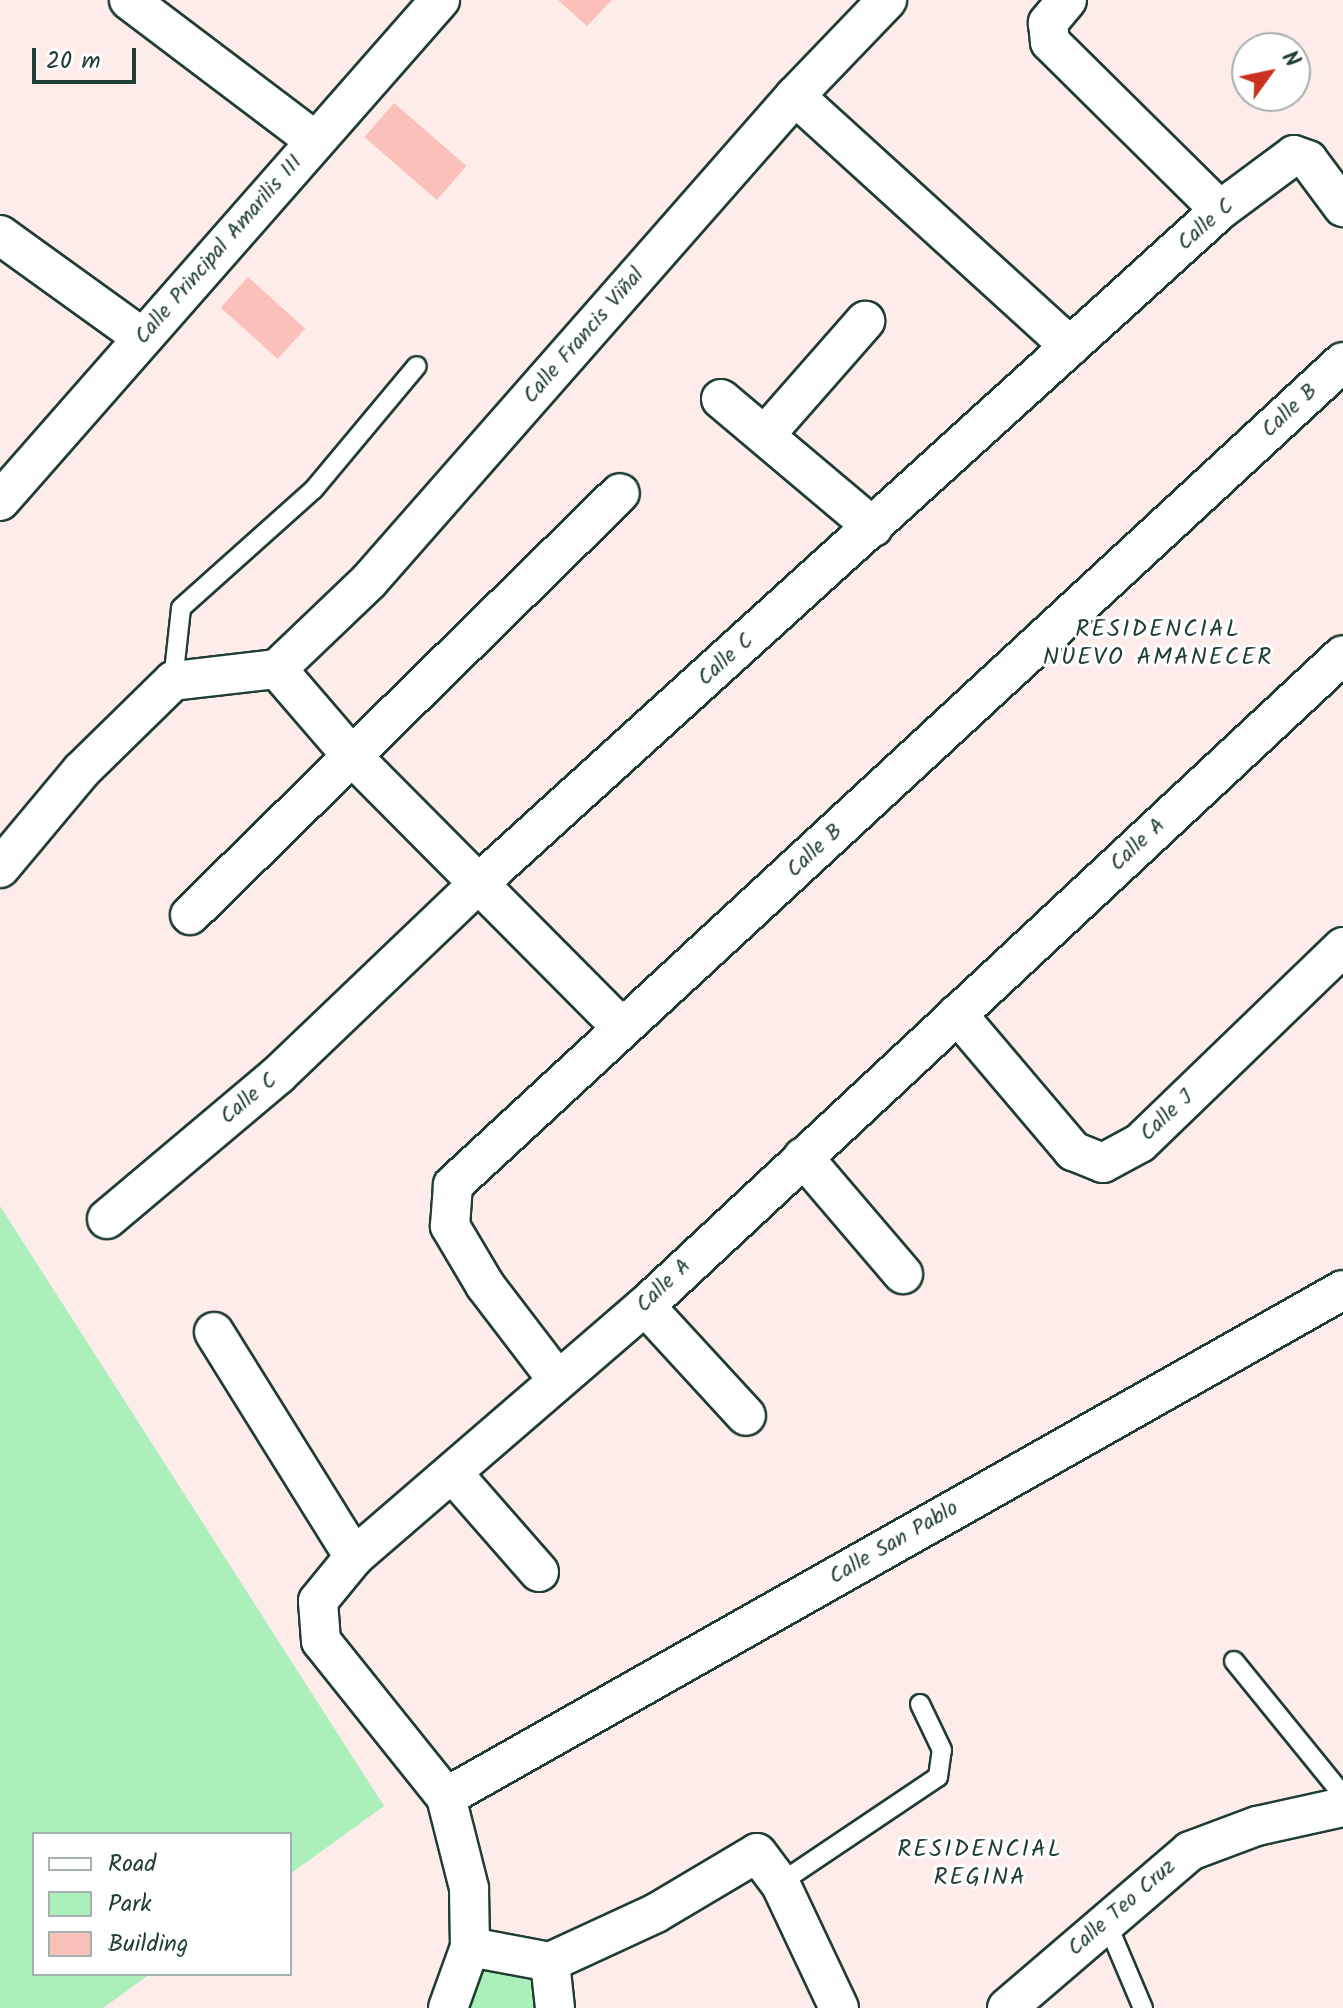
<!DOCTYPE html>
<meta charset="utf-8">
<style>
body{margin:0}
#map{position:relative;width:1343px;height:2008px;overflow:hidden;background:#feecea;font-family:Kalam,sans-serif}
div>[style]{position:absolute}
.green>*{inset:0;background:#abefba}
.building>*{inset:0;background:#fcc0ba;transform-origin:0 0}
.roads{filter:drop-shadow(2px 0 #1f3d34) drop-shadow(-2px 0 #1f3d34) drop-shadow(0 2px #1f3d34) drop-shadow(0 -2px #1f3d34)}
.lane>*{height:18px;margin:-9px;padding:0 9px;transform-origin:9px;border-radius:9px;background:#fff}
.street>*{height:38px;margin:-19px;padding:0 19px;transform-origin:19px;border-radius:19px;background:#fff}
span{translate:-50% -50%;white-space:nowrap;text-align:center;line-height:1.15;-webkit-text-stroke:6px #fff;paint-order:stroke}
.street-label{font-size:22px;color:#1f3d34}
.neighbourhood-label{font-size:24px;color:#1f3d34;letter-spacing:2px}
.legend{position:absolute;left:32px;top:1832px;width:260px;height:144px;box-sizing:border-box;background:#fff;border:2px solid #a5b1ae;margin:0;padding:10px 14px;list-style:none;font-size:24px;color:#1f3d34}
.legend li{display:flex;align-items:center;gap:16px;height:40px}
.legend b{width:40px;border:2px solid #a5b1ae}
.north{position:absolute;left:1231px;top:32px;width:80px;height:80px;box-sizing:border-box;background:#fff;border:2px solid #a5b1ae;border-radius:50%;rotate:57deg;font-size:22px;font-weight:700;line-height:32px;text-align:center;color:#1f3d34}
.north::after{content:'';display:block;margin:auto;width:28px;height:36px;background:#c8321e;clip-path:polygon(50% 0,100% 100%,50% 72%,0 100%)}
.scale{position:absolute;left:32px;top:48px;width:104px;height:36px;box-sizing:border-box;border:4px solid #1f3d34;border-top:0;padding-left:10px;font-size:24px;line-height:28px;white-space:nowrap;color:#1f3d34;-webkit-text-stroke:6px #fff;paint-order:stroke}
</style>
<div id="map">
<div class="green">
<div style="clip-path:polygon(0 1206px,384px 1806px,290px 1874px,290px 1834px,34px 1834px,34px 1974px,150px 1974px,103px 2008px,0 2008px)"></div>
<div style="clip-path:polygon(483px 1966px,535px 1978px,537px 2008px,467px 2008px)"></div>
</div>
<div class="building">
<div style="clip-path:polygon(558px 0,612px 0,587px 26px)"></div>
<div style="left:394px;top:103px;width:96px;height:45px;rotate:41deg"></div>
<div style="left:248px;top:277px;width:77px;height:41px;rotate:42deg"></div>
</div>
<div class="roads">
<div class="lane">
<div style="left:173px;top:681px;width:73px;rotate:-83.7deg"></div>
<div style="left:181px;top:608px;width:178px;rotate:-41.8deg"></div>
<div style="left:314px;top:489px;width:160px;rotate:-50.1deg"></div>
<div style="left:1234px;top:1661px;width:173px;rotate:50.9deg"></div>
<div style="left:780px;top:1883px;width:190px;rotate:-33.9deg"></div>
<div style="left:938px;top:1777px;width:27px;rotate:-82deg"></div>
<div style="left:942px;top:1750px;width:51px;rotate:-115.6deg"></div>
<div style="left:1106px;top:1921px;width:95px;rotate:67deg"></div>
</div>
<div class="street">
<div style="left:129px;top:0;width:232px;rotate:37.1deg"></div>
<div style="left:1067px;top:0;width:30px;rotate:130deg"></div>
<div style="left:1048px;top:23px;width:19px;rotate:84deg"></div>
<div style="left:1050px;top:42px;width:239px;rotate:44.7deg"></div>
<div style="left:795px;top:96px;width:372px;rotate:42.3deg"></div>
<div style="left:0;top:235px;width:176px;rotate:35.8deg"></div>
<div style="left:721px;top:399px;width:199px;rotate:40.1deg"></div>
<div style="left:765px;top:435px;width:152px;rotate:-48.7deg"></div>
<div style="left:0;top:501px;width:667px;rotate:-48.71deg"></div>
<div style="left:277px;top:669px;width:127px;rotate:-43.7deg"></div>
<div style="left:369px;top:581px;width:646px;rotate:-48.71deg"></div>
<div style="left:795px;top:96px;width:133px;rotate:-46.2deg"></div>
<div style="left:277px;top:669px;width:112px;rotate:49.3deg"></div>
<div style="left:350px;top:754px;width:385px;rotate:45.2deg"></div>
<div style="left:0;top:868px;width:126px;rotate:-50.1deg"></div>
<div style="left:81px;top:771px;width:129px;rotate:-44.4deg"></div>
<div style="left:173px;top:681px;width:105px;rotate:-6.6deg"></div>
<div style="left:190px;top:915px;width:602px;rotate:-44.46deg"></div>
<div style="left:957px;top:1014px;width:180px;rotate:49.7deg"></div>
<div style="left:1073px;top:1151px;width:32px;rotate:22deg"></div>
<div style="left:1103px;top:1163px;width:42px;rotate:-28.4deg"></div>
<div style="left:1140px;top:1143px;width:282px;rotate:-44deg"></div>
<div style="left:803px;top:1157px;width:154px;rotate:49.5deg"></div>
<div style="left:107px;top:1219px;width:224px;rotate:-40.1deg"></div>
<div style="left:278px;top:1075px;width:279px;rotate:-43.7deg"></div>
<div style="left:480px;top:882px;width:1000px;rotate:-42.24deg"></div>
<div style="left:1220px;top:210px;width:92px;rotate:-36.6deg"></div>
<div style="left:1294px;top:155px;width:15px;rotate:20deg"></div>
<div style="left:1308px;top:160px;width:59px;rotate:53.3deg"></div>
<div style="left:645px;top:1306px;width:149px;rotate:47.4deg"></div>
<div style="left:214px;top:1332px;width:265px;rotate:58.1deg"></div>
<div style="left:556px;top:1378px;width:117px;rotate:-127.4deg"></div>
<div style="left:485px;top:1285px;width:69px;rotate:-120.7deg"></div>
<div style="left:450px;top:1226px;width:41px;rotate:-85.8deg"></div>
<div style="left:453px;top:1185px;width:1212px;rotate:-42.76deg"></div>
<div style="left:454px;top:1475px;width:129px;rotate:48.8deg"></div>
<div style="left:446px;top:1797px;width:1030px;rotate:-29.48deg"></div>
<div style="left:470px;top:1947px;width:81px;rotate:10.6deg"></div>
<div style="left:550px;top:1962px;width:117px;rotate:-24.8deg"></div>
<div style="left:656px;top:1913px;width:117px;rotate:-30.7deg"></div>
<div style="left:757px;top:1853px;width:38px;rotate:53deg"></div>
<div style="left:780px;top:1883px;width:138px;rotate:64.7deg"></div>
<div style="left:550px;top:1962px;width:46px;rotate:83.8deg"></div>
<div style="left:448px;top:2008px;width:65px;rotate:-70.2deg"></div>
<div style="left:470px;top:1947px;width:59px;rotate:-91deg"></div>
<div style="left:469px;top:1888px;width:94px;rotate:-104.2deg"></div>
<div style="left:446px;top:1797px;width:200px;rotate:-128.7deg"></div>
<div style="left:321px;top:1641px;width:40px;rotate:-94.3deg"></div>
<div style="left:318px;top:1601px;width:57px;rotate:-50.7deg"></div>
<div style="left:354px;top:1557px;width:384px;rotate:-40.8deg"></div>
<div style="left:645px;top:1306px;width:954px;rotate:-43deg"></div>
<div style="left:1007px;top:2008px;width:241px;rotate:-40.6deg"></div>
<div style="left:1190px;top:1851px;width:72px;rotate:-20.5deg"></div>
<div style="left:1257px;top:1826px;width:88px;rotate:-12.5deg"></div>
</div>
</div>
<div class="street-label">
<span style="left:1206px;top:225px;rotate:-41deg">Calle C</span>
<span style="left:219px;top:250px;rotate:-49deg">Calle Principal Amarilis III</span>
<span style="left:584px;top:336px;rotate:-49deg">Calle Francis Viñal</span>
<span style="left:1290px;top:411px;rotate:-43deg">Calle B</span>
<span style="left:726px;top:660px;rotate:-42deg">Calle C</span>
<span style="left:1138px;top:845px;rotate:-43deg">Calle A</span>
<span style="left:815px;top:851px;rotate:-43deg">Calle B</span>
<span style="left:249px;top:1099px;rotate:-40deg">Calle C</span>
<span style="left:1167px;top:1116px;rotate:-43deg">Calle J</span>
<span style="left:664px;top:1286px;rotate:-44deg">Calle A</span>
<span style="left:894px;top:1543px;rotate:-30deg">Calle San Pablo</span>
<span style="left:1122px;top:1908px;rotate:-41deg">Calle Teo Cruz</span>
</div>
<div class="neighbourhood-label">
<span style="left:1158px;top:644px">RESIDENCIAL<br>NUEVO AMANECER</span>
<span style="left:980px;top:1864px">RESIDENCIAL<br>REGINA</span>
</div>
<ul class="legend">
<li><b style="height:10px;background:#fff"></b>Road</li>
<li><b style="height:22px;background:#abefba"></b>Park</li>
<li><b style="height:22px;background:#fcc0ba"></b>Building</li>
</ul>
<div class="north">N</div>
<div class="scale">20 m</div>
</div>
